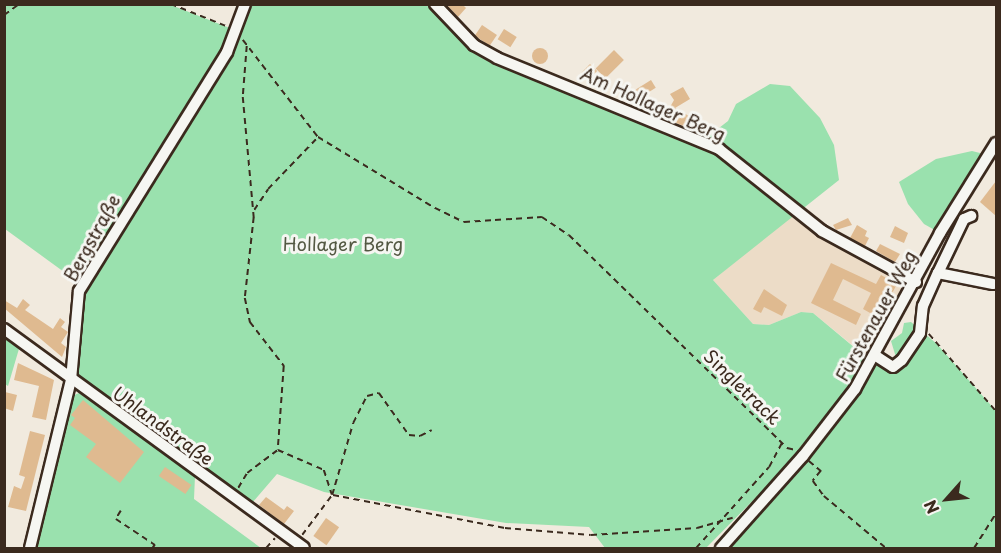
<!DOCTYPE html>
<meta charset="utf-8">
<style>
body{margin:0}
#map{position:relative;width:1001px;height:553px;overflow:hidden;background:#f1eade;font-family:"Playpen Sans",sans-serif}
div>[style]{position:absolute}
.built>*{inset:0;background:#ecdcc7}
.green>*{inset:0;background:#9ae1ae}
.building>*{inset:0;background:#dfba90;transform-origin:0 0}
.round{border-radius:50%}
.path>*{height:1.5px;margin-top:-0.75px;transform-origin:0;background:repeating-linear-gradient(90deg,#3b2a1e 0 6px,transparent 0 10.5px)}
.roads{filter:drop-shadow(2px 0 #3b2a1e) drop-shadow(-2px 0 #3b2a1e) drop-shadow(0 2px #3b2a1e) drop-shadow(0 -2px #3b2a1e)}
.minor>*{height:10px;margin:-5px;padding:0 5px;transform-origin:5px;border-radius:5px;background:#f6f6f2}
span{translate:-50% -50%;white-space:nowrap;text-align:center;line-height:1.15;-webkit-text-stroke:6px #f6f6f2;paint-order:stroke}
.street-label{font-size:18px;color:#3b2a1e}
.park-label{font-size:18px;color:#535842}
.frame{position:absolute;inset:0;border:6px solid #3b2a1e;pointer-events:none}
.north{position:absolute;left:917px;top:469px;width:60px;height:60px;-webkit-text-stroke:4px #f6f6f2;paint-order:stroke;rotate:243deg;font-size:16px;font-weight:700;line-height:24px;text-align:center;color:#3b2a1e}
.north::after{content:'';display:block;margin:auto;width:21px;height:27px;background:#3b2a1e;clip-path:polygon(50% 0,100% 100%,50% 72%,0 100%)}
</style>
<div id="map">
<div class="built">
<div style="clip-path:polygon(795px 212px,916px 282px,873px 362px,813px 313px,801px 312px,769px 325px,753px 324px,713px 280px)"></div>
</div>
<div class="green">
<div style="clip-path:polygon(4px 5px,171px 5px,235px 30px,245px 5px,435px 5px,474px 45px,701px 142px,728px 121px,736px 104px,770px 84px,790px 86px,820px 118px,834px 145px,839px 180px,713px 280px,753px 324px,769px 325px,801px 312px,813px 313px,867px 358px,834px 406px,777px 476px,706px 548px,605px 548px,589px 527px,506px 523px,324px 492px,277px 474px,252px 503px,77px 378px,86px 288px,5px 229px)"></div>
<div style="clip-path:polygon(972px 151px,988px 155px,940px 233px,924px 224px,908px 204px,899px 182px,936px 159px)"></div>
<div style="clip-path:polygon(911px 322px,937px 344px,996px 411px,996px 548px,722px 548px,873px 362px,898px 364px,891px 341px,902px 333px,904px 323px)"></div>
<div style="clip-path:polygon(4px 329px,21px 342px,8px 386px,5px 384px)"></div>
<div style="clip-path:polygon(79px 393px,195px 476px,194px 499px,261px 548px,35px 548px,72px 396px)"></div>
</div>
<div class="building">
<div style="clip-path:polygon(446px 4px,462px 4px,466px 8px,458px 17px)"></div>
<div style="left:482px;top:25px;width:18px;height:13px;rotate:34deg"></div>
<div style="left:504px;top:29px;width:15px;height:12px;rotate:32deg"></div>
<div class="round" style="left:532px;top:48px;width:16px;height:16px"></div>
<div style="left:614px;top:50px;width:14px;height:26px;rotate:45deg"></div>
<div style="left:590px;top:64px;width:10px;height:12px;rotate:45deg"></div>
<div style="left:651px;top:80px;width:9px;height:25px;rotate:58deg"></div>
<div style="clip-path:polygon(683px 87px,690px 99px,675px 108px,696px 120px,691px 129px,664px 118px,674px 100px,670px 94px)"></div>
<div style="clip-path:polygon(996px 181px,996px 216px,980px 202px)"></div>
<div style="clip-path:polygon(848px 218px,852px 225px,836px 230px,833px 225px)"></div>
<div style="clip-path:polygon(857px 225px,867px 231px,865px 236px,869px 238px,865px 246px,850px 238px)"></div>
<div style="clip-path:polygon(895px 226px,908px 233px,904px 243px,890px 237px)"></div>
<div style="clip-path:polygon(880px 244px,900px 254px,895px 262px,876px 251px)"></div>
<div style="clip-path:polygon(831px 263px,876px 284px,881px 275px,897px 284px,879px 318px,863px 309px,871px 293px,843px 279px,833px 300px,861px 314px,856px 325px,811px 303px)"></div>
<div style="clip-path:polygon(764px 289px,787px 305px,782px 316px,764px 307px,761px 313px,753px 309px)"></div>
<div style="clip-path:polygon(23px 299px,30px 305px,25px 310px,53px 329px,60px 318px,65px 322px,61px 327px,68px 332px,61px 343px,66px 347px,62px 357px,4px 308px,4px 300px,17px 308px)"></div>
<div style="clip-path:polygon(18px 363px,54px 380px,46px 420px,32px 417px,39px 386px,14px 380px)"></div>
<div style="clip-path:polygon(5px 392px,17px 395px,13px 411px,4px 408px)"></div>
<div style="clip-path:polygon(83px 400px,144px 452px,120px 483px,86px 457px,96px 444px,70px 425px,75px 418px,71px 415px)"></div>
<div style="clip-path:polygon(30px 431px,45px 435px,26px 511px,8px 507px,14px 486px,21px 489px,25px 477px,19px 475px)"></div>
<div style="left:165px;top:467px;width:32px;height:11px;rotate:34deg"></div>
<div style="clip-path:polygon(266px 497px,284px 510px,287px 506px,294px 511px,284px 524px,259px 505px)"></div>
<div style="left:326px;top:518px;width:16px;height:22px;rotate:35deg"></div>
</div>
<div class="path">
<div style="left:171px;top:4px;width:59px;rotate:21.8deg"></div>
<div style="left:4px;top:15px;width:19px;rotate:-36deg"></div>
<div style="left:243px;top:40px;width:123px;rotate:52.3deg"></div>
<div style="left:318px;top:137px;width:137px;rotate:31.3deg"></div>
<div style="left:435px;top:208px;width:32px;rotate:26deg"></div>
<div style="left:464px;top:222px;width:78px;rotate:-3.7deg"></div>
<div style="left:542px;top:217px;width:32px;rotate:34deg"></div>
<div style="left:569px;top:235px;width:305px;rotate:44.3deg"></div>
<div style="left:787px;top:448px;width:9px;rotate:13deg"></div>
<div style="left:247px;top:46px;width:51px;rotate:94.5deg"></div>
<div style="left:243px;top:97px;width:121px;rotate:84.8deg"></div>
<div style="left:254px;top:217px;width:81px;rotate:96.3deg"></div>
<div style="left:245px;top:298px;width:25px;rotate:78deg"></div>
<div style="left:250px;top:322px;width:56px;rotate:52.3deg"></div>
<div style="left:284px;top:366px;width:84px;rotate:94.1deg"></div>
<div style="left:278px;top:450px;width:50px;rotate:23.5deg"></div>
<div style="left:324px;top:470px;width:26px;rotate:72deg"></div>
<div style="left:254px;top:210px;width:25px;rotate:-56deg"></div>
<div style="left:268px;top:189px;width:71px;rotate:-46.1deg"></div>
<div style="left:929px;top:334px;width:102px;rotate:49deg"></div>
<div style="left:809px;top:461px;width:16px;rotate:40deg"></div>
<div style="left:821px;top:471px;width:13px;rotate:129deg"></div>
<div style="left:813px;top:481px;width:19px;rotate:54deg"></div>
<div style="left:824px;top:496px;width:81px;rotate:40deg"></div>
<div style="left:238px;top:488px;width:17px;rotate:-59deg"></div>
<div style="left:247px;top:473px;width:38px;rotate:-37deg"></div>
<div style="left:333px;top:495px;width:175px;rotate:10.9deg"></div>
<div style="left:505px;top:528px;width:86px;rotate:4.7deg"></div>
<div style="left:591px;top:535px;width:106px;rotate:-3.8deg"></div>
<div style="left:697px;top:528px;width:37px;rotate:-16deg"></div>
<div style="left:121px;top:511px;width:9px;rotate:122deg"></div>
<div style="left:116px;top:519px;width:47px;rotate:33.7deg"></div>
<div style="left:155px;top:545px;width:4px;rotate:124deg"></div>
<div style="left:302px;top:535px;width:50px;rotate:-53.1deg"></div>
<div style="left:332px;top:495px;width:75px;rotate:-73.7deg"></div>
<div style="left:353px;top:423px;width:30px;rotate:-63deg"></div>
<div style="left:367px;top:396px;width:12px;rotate:-14deg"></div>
<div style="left:379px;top:393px;width:52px;rotate:54.5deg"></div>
<div style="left:409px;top:435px;width:11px;rotate:5deg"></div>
<div style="left:420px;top:436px;width:13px;rotate:-27deg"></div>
<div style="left:266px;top:548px;width:13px;rotate:-48deg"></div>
<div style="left:696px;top:548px;width:109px;rotate:-48deg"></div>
<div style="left:769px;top:467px;width:27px;rotate:-62deg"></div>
<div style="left:974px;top:548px;width:41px;rotate:-57.8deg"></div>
</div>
<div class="roads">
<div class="minor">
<div style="left:435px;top:4px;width:57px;rotate:46.4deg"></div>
<div style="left:474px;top:45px;width:26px;rotate:29deg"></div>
<div style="left:497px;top:58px;width:240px;rotate:22.3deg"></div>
<div style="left:719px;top:149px;width:132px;rotate:38.5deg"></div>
<div style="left:822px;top:231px;width:107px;rotate:28.5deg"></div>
<div style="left:938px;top:273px;width:60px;rotate:-64.3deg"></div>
<div style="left:964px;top:219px;width:8px;rotate:-23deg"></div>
<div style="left:4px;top:329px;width:371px;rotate:36.1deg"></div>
<div style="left:876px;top:356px;width:20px;rotate:33deg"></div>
<div style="left:893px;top:367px;width:11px;rotate:-38deg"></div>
<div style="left:902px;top:360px;width:32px;rotate:-56deg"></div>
<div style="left:920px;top:333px;width:27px;rotate:-84deg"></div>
<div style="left:923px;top:306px;width:36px;rotate:-66deg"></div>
<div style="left:938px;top:273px;width:56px;rotate:11.3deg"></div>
<div style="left:30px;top:548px;width:173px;rotate:-76.3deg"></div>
<div style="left:71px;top:380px;width:89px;rotate:-84.9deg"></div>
<div style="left:79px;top:291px;width:281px;rotate:-58.2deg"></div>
<div style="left:227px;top:52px;width:51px;rotate:-69.4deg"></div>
<div style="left:721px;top:548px;width:123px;rotate:-48.3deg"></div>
<div style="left:803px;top:456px;width:85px;rotate:-52.2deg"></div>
<div style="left:855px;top:389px;width:178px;rotate:-61.4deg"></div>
<div style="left:940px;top:233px;width:106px;rotate:-58.1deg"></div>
</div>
</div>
<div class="street-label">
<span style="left:653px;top:104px;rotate:24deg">Am Hollager Berg</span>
<span style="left:92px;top:238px;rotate:-61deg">Bergstraße</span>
<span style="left:876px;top:316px;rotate:-61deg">Fürstenauer Weg</span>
<span style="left:742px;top:387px;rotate:44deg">Singletrack</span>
<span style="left:163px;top:426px;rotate:36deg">Uhlandstraße</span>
</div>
<div class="park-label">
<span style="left:343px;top:244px">Hollager Berg</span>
</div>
<div class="frame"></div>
<div class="north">N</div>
</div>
